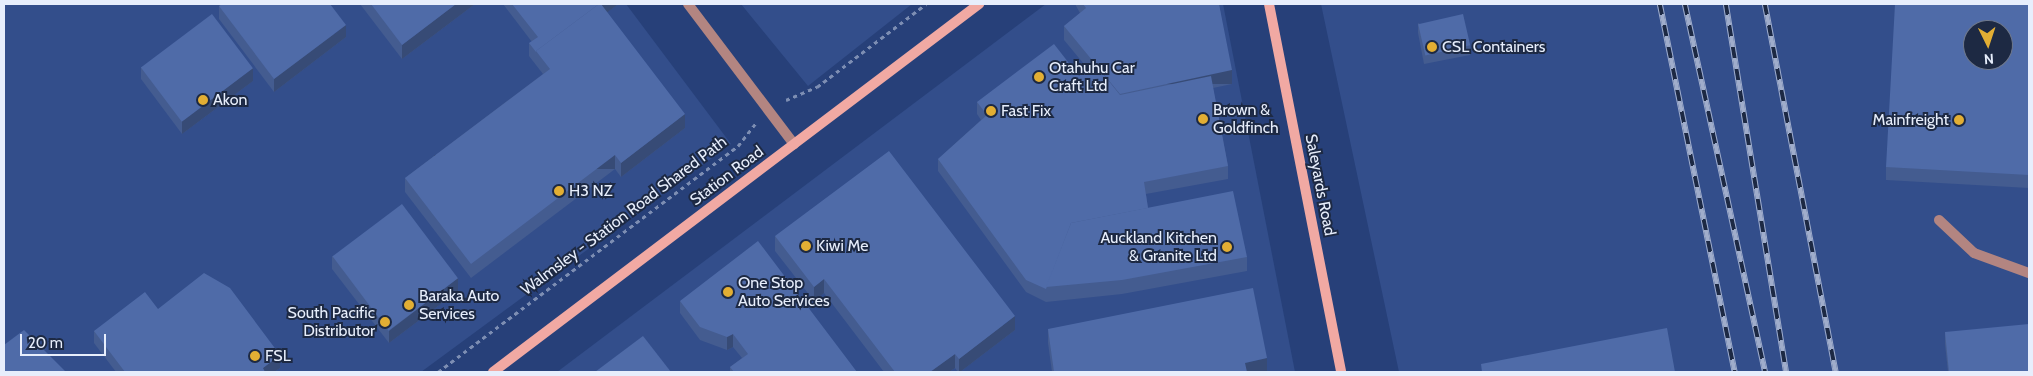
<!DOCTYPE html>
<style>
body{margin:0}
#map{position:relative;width:2033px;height:376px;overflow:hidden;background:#274079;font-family:Cabin,sans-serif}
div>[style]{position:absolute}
.built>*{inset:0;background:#334e8b}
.path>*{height:3px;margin-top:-1.5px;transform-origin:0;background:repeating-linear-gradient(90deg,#7d8eb3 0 4px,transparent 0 8px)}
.lane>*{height:10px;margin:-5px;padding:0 5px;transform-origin:5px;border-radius:5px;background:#b38581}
.street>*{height:10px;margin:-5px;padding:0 5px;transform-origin:5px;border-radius:5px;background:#b38581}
.secondary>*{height:10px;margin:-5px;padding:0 5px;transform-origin:5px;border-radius:5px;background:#f1a9a3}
.rail>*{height:5.5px;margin-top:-2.75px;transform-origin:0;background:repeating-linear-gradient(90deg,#1d2943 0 11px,#a0adcb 0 22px);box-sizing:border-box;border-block:1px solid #a0adcb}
.wall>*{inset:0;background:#445c90}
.shaded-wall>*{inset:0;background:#374b76;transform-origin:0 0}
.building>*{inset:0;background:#4f6ba8;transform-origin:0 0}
.dots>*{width:14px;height:14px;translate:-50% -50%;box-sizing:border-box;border:2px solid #1d2943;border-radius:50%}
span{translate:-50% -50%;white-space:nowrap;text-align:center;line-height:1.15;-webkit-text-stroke:4px #1d2943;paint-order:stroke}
.poi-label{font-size:16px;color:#e7eefc}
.left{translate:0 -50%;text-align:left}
.right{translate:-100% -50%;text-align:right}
.street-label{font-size:16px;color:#e7eefc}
.frame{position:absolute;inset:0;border:5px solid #e7eefc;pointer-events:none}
.north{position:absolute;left:1963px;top:20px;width:50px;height:50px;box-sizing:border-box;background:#1d2943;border:1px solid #6e788d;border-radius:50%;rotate:176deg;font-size:14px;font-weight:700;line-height:20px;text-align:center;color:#e7eefc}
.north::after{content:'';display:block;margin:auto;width:18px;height:22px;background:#e2ae34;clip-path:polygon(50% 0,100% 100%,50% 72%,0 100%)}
.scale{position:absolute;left:20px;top:334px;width:86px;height:22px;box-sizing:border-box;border:2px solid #e7eefc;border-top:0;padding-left:6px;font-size:15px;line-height:18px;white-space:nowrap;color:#e7eefc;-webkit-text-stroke:4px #1d2943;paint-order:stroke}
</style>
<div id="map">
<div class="built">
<div style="clip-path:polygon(4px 4px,626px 4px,731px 144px,421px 372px,4px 372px)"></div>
<div style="clip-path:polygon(741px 4px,912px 4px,808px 86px)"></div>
<div style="clip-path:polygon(1046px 4px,1223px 4px,1295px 372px,557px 372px)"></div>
<div style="clip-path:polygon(evenodd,1321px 4px,2029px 4px,2029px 372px,1399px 372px,1321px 4px,1973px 30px,2003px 30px,2003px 60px,1973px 60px,1973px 30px)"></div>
</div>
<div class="path">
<div style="left:786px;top:100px;width:34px;rotate:-23deg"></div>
<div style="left:817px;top:87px;width:137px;rotate:-37.3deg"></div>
<div style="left:438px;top:372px;width:376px;rotate:-37deg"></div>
<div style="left:738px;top:146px;width:28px;rotate:-52deg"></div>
</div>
<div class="lane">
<div style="left:1939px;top:220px;width:48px;rotate:43.3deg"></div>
<div style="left:1974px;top:253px;width:59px;rotate:20deg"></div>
</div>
<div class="street">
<div style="left:688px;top:4px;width:176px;rotate:52.9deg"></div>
</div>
<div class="secondary">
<div style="left:1269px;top:4px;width:375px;rotate:78.9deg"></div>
<div style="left:493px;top:372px;width:610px;rotate:-37.13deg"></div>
</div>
<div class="rail">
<div style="left:1660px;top:4px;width:376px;rotate:78.5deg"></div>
<div style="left:1685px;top:4px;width:377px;rotate:77.7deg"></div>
<div style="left:1726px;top:4px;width:373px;rotate:80.7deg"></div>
<div style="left:1765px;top:4px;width:375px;rotate:79.1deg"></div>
</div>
<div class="wall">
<div style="clip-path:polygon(360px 4px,475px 4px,402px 59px)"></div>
<div style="clip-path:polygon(503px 4px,617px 4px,617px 5px,607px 12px,685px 128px,621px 177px,615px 169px,471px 278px,405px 192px,405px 178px,543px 74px,529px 56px,529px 43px,532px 42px)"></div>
<div style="clip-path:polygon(1075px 4px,1219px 4px,1232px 84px,1213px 88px,1228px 166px,1228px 179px,1146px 194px,1148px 208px,1247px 257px,1247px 271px,1122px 294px,1046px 302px,1026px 292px,938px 171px,938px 159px,981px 120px,977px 114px,977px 102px,1079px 76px,1088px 69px,1064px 40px,1064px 26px,1080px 13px)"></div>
<div style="clip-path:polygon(2029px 4px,2029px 188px,1886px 180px,1886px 167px)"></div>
<div style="clip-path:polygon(219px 6px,346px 37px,274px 92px,219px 19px)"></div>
<div style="clip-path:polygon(1418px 23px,1470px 45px,1470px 55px,1424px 64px,1418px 33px)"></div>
<div style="clip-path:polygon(141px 67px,253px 81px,182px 134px,141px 79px)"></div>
<div style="clip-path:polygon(775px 236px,1015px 330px,960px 372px,958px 372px,955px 368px,949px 372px,884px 372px,824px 293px,814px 301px,775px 251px)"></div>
<div style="clip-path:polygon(332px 256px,458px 291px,389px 343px,332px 269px)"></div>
<div style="clip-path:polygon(680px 301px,857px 372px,730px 372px,730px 367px,742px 358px,733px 347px,727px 350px,700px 340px,680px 313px)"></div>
<div style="clip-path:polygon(158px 309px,280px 368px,274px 372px,116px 372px,94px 343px,94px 331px)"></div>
<div style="clip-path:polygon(1048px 329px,1267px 372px,1052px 372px,1048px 343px)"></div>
<div style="clip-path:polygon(1945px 332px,2029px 372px,1948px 372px,1945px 344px)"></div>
</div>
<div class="shaded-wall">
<div style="clip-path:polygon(456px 4px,475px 4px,402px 59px,402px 45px)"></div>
<div style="clip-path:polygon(601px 4px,617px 4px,617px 5px,543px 60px)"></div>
<div style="clip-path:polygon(346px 25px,346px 37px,274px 92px,274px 79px)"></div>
<div style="clip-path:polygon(253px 68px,253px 81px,182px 134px,182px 121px)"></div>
<div style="left:1232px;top:70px;width:14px;height:115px;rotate:90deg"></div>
<div style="clip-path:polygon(685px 114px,685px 128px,621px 177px,621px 163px)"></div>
<div style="left:615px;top:155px;width:14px;height:181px;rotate:90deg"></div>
<div style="clip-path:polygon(458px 278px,458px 291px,389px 343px,389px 331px)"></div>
<div style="clip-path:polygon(824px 279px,824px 293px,814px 301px,814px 287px)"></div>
<div style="clip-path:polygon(1015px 316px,1015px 330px,960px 372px,959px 372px,959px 359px)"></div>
<div style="clip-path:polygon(733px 334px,733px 347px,727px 350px,727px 337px)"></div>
<div style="clip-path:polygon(955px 354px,955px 368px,949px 372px,930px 372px)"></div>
<div style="clip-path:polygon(280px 355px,280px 368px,274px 372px,263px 372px,263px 368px)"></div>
<div style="clip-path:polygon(1267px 358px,1267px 372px,1245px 372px,1245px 363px)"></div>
</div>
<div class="building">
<div style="clip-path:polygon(222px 4px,330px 4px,346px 25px,274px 79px,219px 6px)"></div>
<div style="clip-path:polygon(371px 4px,456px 4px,402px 45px)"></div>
<div style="clip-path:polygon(512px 4px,599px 4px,536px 51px,536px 52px,529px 43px,538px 37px)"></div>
<div style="clip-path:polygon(599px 4px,601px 4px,685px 114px,621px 163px,615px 155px,471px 264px,405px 178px,550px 69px,536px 51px)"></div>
<div style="clip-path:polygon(1083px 4px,1219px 4px,1232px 70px,1120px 94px,1064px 26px,1086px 8px)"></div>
<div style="clip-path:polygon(evenodd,1895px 4px,2029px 4px,2029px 175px,1886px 167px,1895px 4px,1973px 30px,2003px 30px,2003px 60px,1973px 60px,1973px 30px)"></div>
<div style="left:212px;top:14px;width:68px;height:89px;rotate:53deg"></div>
<div style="left:1463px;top:14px;width:32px;height:46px;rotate:77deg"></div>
<div style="clip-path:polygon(1054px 44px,1079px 76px,1095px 64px,1120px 95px,1211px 76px,1228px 166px,1144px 182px,1148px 208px,1071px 223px,1046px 289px,1026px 280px,938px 159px,987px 115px,977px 102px)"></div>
<div style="clip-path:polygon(889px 151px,1015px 316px,959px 359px,955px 354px,930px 372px,895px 372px,824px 279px,814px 287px,775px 236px)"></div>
<div style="clip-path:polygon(1233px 191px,1247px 257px,1122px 280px,1046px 287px,1071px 223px)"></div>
<div style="left:402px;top:204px;width:93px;height:87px;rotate:53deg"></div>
<div style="clip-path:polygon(758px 241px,857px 372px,734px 372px,730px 367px,748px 354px,733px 334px,727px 337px,700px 327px,680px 301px)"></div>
<div style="clip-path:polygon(204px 273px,230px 288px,280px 355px,263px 368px,265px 372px,125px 372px,94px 331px,145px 292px,158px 309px)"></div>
<div style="clip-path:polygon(1253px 288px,1267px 358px,1245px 363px,1247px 372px,1054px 372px,1048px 329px)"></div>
<div style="clip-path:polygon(2029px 324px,2029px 372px,1949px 372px,1945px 332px)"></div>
<div style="clip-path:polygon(1667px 328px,1675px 372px,1482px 372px,1481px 364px)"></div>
<div style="clip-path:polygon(24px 330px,66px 372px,4px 372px,4px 345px)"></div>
<div style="clip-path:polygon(643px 336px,671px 372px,595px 372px)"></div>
</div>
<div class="dots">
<div style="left:1432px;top:47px;background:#e2ae34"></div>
<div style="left:1039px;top:77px;background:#e2ae34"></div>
<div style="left:203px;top:100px;background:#e2ae34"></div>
<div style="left:991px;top:111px;background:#e2ae34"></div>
<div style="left:1203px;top:119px;background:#e2ae34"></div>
<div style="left:1959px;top:120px;background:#e2ae34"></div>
<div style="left:559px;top:191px;background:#e2ae34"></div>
<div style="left:806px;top:246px;background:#e2ae34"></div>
<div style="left:1227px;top:247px;background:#e2ae34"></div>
<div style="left:728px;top:292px;background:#e2ae34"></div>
<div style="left:409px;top:305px;background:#e2ae34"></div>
<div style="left:385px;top:322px;background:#e2ae34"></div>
<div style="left:255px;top:356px;background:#e2ae34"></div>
</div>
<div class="poi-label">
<span class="left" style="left:1442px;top:47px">CSL Containers</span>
<span class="left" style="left:1049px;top:77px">Otahuhu Car<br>Craft Ltd</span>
<span class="left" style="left:213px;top:100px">Akon</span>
<span class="left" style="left:1213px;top:119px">Brown &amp;<br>Goldfinch</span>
<span class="left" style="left:1001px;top:111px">Fast Fix</span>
<span class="right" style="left:1949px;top:120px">Mainfreight</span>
<span class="left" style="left:569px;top:191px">H3 NZ</span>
<span class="right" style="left:1217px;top:247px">Auckland Kitchen<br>&amp; Granite Ltd</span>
<span class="left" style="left:816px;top:246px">Kiwi Me</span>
<span class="left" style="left:738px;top:292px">One Stop<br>Auto Services</span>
<span class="left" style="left:419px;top:305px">Baraka Auto<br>Services</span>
<span class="right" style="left:375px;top:322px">South Pacific<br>Distributor</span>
<span class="left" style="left:265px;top:356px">FSL</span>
</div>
<div class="street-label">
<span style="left:727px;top:176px;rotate:-37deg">Station Road</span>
<span style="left:1320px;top:185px;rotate:79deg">Saleyards Road</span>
<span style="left:624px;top:216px;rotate:-37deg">Walmsley - Station Road Shared Path</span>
</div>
<div class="frame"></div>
<div class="north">N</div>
<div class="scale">20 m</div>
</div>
